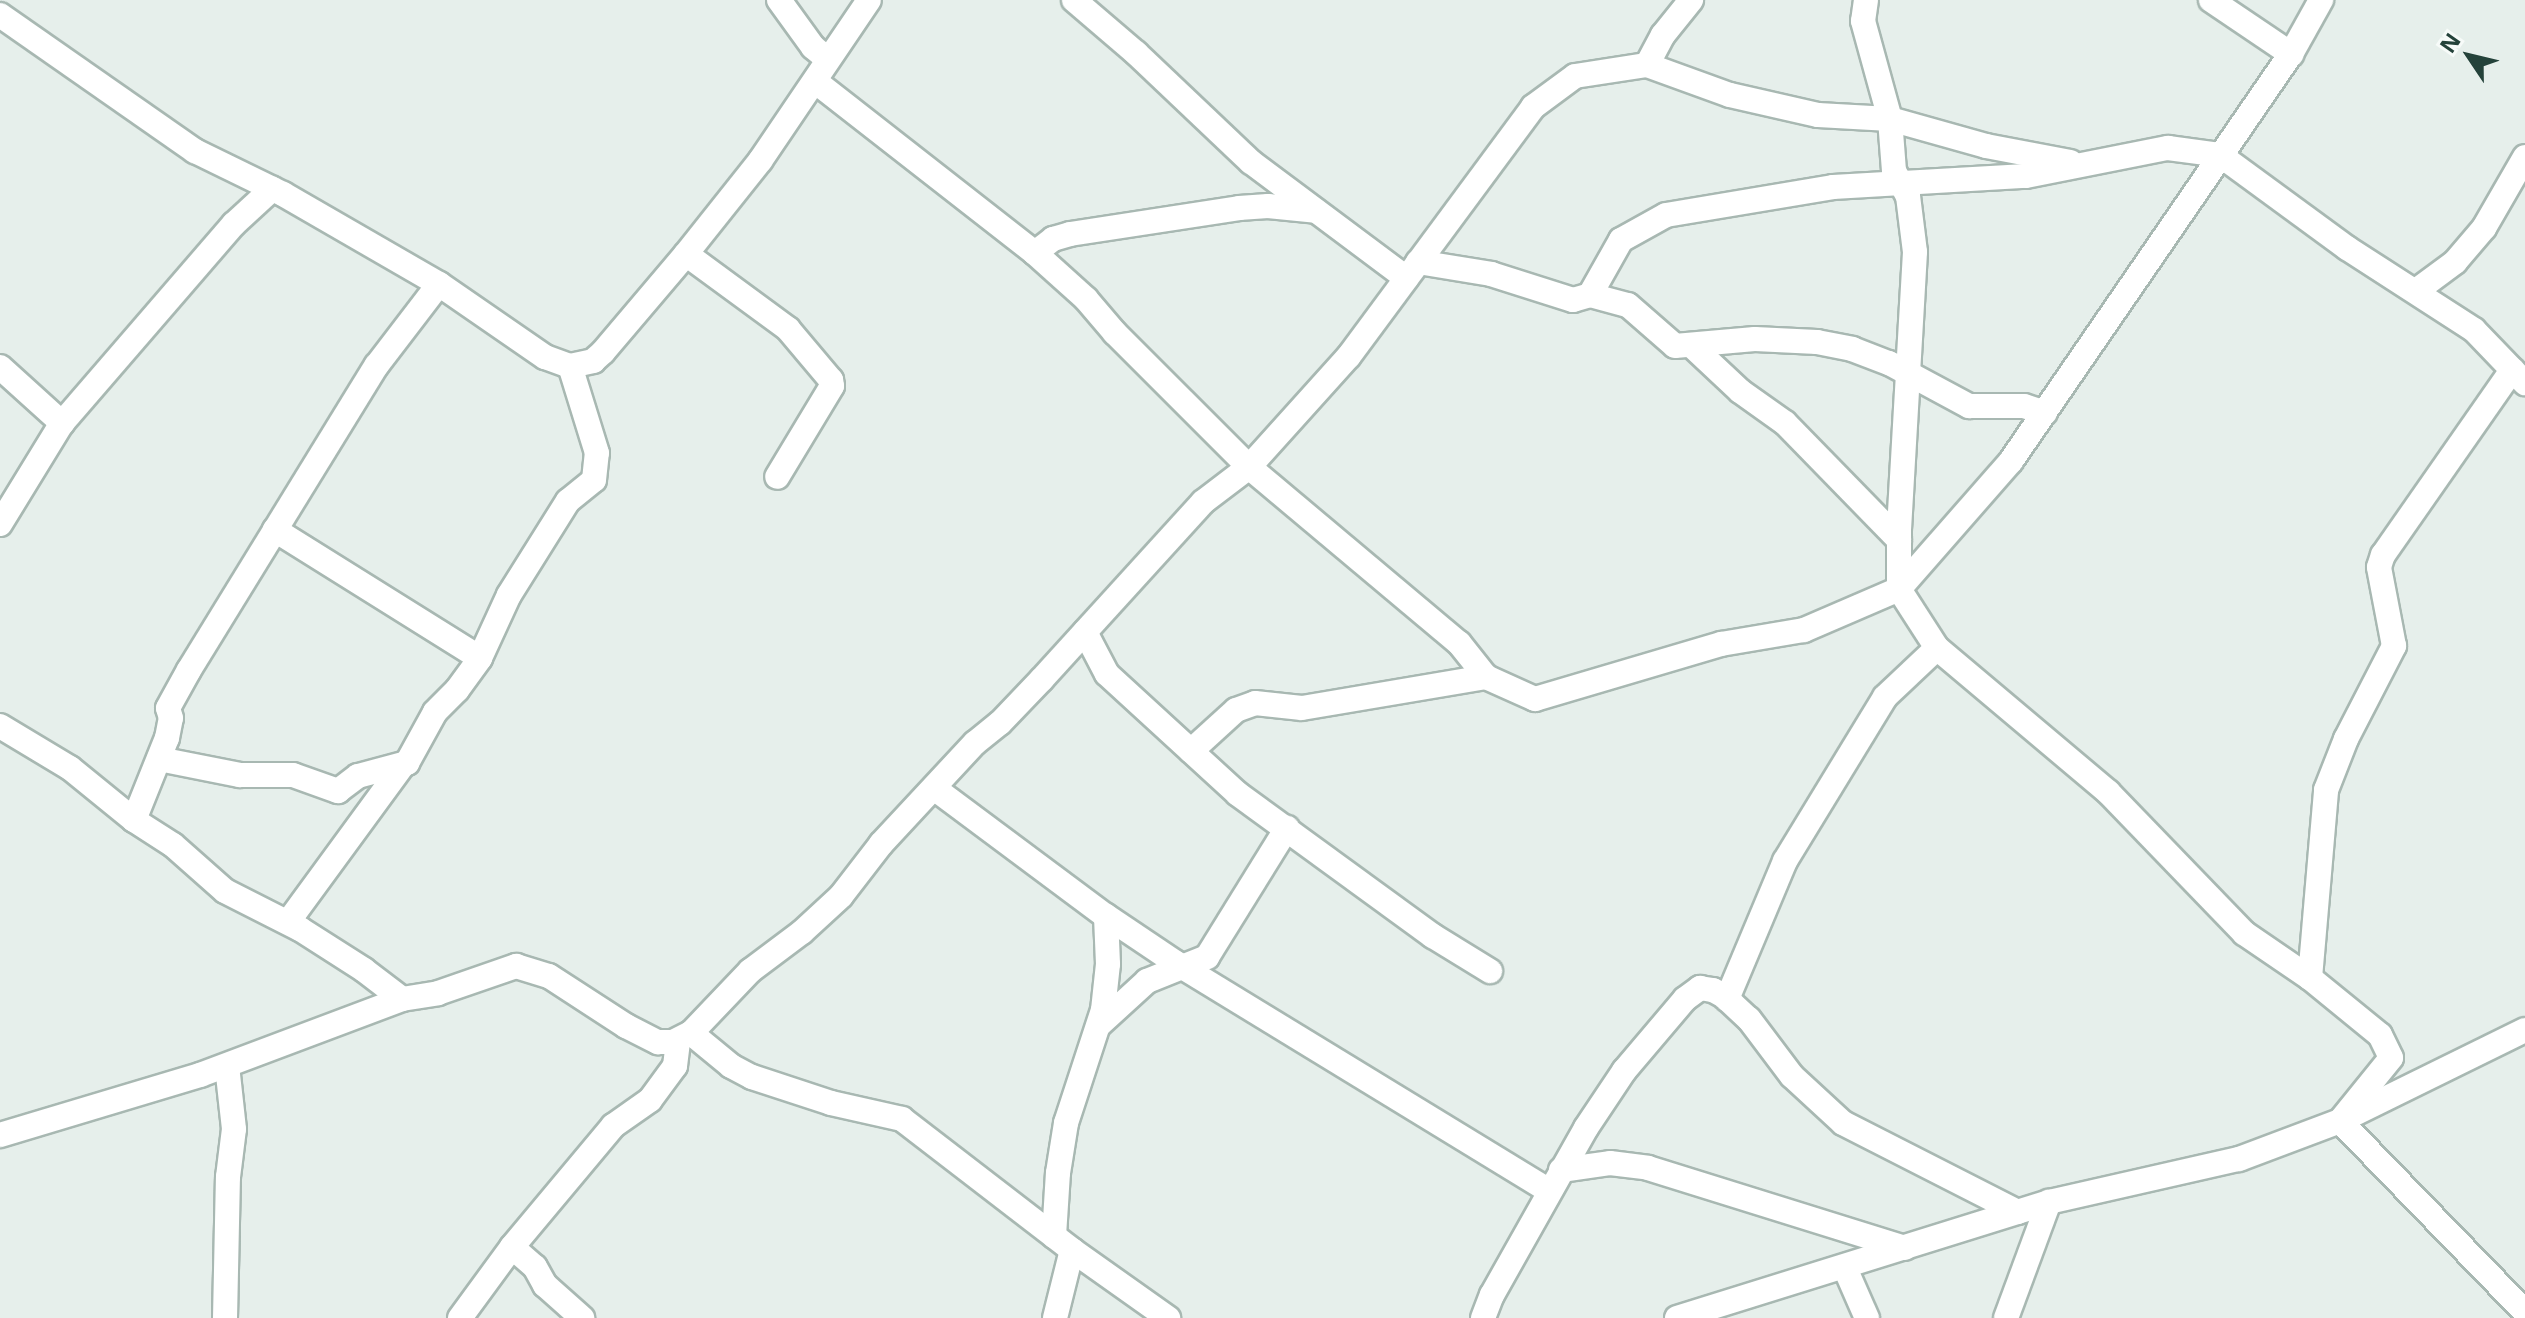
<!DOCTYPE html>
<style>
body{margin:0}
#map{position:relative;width:2525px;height:1318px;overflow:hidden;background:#e6efeb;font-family:"Open Sans",sans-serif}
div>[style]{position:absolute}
.roads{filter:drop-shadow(2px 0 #a8b8b2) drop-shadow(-2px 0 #a8b8b2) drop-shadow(0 2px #a8b8b2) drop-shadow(0 -2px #a8b8b2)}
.street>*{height:24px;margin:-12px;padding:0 12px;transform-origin:12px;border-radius:12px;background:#fff}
span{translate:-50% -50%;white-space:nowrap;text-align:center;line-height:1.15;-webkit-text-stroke:7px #f7fbf9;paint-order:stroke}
.north{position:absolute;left:2429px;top:16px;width:80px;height:80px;-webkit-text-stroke:6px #f7fbf9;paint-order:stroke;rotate:305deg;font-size:22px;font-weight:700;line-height:32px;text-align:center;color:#24423a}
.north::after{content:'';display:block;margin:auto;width:28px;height:36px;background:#24423a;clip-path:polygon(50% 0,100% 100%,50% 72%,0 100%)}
</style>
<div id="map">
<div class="roads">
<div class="street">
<div style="left:779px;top:0;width:58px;rotate:54.1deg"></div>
<div style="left:813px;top:47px;width:17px;rotate:40deg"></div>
<div style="left:1074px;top:0;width:82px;rotate:40.5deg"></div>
<div style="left:1136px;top:53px;width:158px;rotate:43.5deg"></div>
<div style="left:1251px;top:162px;width:194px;rotate:36.8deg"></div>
<div style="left:1866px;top:0;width:21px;rotate:98deg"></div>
<div style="left:1863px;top:21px;width:102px;rotate:74.6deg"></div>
<div style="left:1890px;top:119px;width:100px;rotate:15.7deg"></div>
<div style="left:1986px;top:146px;width:86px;rotate:10.7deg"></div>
<div style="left:2211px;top:0;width:97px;rotate:34deg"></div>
<div style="left:0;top:15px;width:238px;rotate:34.9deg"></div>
<div style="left:195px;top:151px;width:98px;rotate:26deg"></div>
<div style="left:283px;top:194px;width:180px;rotate:30deg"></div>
<div style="left:439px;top:284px;width:129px;rotate:34.6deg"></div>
<div style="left:545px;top:357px;width:27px;rotate:20deg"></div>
<div style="left:570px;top:366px;width:24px;rotate:-12deg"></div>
<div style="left:593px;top:361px;width:13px;rotate:-42deg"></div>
<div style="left:603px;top:352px;width:128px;rotate:-49.7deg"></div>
<div style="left:686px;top:254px;width:119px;rotate:-51.5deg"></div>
<div style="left:760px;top:161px;width:194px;rotate:-55.9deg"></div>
<div style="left:1647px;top:65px;width:88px;rotate:19.9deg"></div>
<div style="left:1730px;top:95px;width:90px;rotate:12.8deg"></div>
<div style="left:1818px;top:115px;width:72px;rotate:3.2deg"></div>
<div style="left:1890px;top:119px;width:52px;rotate:85.6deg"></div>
<div style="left:1894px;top:171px;width:29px;rotate:61deg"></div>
<div style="left:1908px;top:196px;width:56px;rotate:82.9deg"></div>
<div style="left:1915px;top:252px;width:278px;rotate:93.3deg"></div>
<div style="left:1899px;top:530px;width:59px;rotate:90deg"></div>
<div style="left:1899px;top:589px;width:70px;rotate:57.2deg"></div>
<div style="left:1937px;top:648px;width:224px;rotate:40.1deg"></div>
<div style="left:2108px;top:792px;width:196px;rotate:46deg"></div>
<div style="left:2244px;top:933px;width:80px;rotate:34.3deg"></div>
<div style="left:2310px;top:978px;width:90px;rotate:39.2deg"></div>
<div style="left:2380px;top:1035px;width:25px;rotate:64deg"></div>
<div style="left:2391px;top:1058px;width:81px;rotate:129deg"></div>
<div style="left:2340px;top:1121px;width:266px;rotate:45.9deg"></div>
<div style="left:816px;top:82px;width:278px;rotate:38deg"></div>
<div style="left:1035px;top:253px;width:69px;rotate:42deg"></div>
<div style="left:1086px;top:299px;width:45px;rotate:49.5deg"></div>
<div style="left:1115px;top:333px;width:190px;rotate:45deg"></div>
<div style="left:1249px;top:467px;width:274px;rotate:40deg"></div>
<div style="left:1459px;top:643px;width:43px;rotate:51.5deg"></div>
<div style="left:1486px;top:677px;width:54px;rotate:24.2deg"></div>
<div style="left:1535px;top:699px;width:194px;rotate:-16.5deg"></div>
<div style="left:1721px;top:644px;width:84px;rotate:-9.6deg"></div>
<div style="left:1804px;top:630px;width:103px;rotate:-23.3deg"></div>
<div style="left:1899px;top:589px;width:170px;rotate:-48.8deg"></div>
<div style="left:2011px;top:461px;width:494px;rotate:-55.5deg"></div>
<div style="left:2291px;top:54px;width:62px;rotate:-60.9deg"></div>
<div style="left:1035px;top:253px;width:23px;rotate:-38deg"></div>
<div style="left:1053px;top:239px;width:18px;rotate:-16deg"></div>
<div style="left:1070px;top:234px;width:171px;rotate:-8.7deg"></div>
<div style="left:1239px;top:208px;width:29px;rotate:-4deg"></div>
<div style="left:1268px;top:206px;width:48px;rotate:5.9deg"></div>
<div style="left:686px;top:254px;width:127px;rotate:36.3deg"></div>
<div style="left:788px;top:329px;width:67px;rotate:49.9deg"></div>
<div style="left:831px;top:380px;width:6px;rotate:81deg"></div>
<div style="left:832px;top:386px;width:106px;rotate:121.1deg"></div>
<div style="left:1418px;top:262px;width:74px;rotate:9.3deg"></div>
<div style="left:1491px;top:274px;width:86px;rotate:17.6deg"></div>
<div style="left:1573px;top:300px;width:18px;rotate:-16deg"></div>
<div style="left:1590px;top:295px;width:39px;rotate:15deg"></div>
<div style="left:1628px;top:305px;width:62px;rotate:41.1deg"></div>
<div style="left:1675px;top:346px;width:80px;rotate:-5deg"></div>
<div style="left:1755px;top:339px;width:62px;rotate:2.8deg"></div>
<div style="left:1817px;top:342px;width:36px;rotate:11deg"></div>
<div style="left:1852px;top:349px;width:40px;rotate:21deg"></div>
<div style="left:1889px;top:363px;width:91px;rotate:28.3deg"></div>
<div style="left:1969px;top:406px;width:55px"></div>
<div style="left:2024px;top:406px;width:22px;rotate:18deg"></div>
<div style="left:2416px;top:291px;width:49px;rotate:-36.6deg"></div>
<div style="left:2455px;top:262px;width:45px;rotate:-49.5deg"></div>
<div style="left:2484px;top:228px;width:82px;rotate:-60deg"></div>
<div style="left:1590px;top:295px;width:63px;rotate:-60.6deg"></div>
<div style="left:1621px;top:240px;width:51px;rotate:-29.1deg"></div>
<div style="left:1666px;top:215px;width:169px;rotate:-9.5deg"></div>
<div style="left:1833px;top:187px;width:193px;rotate:-3.3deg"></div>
<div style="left:2026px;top:176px;width:145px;rotate:-11.2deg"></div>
<div style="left:2168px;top:148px;width:52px;rotate:7.7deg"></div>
<div style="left:2220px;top:155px;width:157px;rotate:36.2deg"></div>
<div style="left:2347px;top:248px;width:151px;rotate:32.8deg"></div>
<div style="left:2474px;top:330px;width:74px;rotate:46.1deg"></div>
<div style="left:1691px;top:345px;width:67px;rotate:43.2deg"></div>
<div style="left:1740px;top:391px;width:55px;rotate:35.4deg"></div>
<div style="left:1785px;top:423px;width:163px;rotate:45.7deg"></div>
<div style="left:0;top:367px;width:84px;rotate:42.1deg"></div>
<div style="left:0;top:524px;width:119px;rotate:-58.5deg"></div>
<div style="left:62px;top:423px;width:263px;rotate:-49.2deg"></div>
<div style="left:234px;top:224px;width:52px;rotate:-42.6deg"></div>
<div style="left:1085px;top:632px;width:47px;rotate:62.4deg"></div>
<div style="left:1107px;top:674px;width:178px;rotate:42.5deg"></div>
<div style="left:1238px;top:794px;width:241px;rotate:36.1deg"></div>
<div style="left:1433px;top:936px;width:67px;rotate:31.6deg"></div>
<div style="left:480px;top:658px;width:69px;rotate:-65.3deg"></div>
<div style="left:509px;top:595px;width:111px;rotate:-57.9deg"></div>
<div style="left:568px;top:501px;width:33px;rotate:-39deg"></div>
<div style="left:594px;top:480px;width:27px;rotate:-84deg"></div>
<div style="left:597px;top:453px;width:91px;rotate:-107.2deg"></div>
<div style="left:0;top:726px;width:82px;rotate:31deg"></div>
<div style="left:70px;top:768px;width:82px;rotate:39.1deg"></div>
<div style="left:134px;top:820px;width:46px;rotate:32.7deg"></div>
<div style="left:173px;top:845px;width:69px;rotate:41.5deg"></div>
<div style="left:225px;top:891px;width:84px;rotate:26.9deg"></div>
<div style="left:300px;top:929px;width:76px;rotate:32.6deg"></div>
<div style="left:364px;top:970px;width:48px;rotate:37.3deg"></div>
<div style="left:1191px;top:751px;width:61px;rotate:-42.3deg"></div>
<div style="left:1236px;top:710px;width:20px;rotate:-20deg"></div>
<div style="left:1255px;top:703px;width:47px;rotate:6.1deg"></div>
<div style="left:1302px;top:708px;width:187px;rotate:-9.6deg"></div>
<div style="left:159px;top:759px;width:83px;rotate:11.2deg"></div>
<div style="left:240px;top:775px;width:53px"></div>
<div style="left:293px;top:775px;width:48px;rotate:19.6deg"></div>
<div style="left:338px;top:791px;width:25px;rotate:-37deg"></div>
<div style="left:358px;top:776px;width:51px;rotate:-14.9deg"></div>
<div style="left:407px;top:763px;width:58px;rotate:-61.2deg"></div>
<div style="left:435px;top:712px;width:31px;rotate:-45deg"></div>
<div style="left:457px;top:690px;width:39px;rotate:-54deg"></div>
<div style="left:480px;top:658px;width:242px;rotate:-148deg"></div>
<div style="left:934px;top:788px;width:214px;rotate:36.7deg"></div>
<div style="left:1106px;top:916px;width:84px;rotate:33.9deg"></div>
<div style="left:1176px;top:963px;width:437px;rotate:31.4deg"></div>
<div style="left:134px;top:820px;width:88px;rotate:-68.1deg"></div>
<div style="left:167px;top:738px;width:20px;rotate:-79deg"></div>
<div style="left:171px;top:718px;width:10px;rotate:-107deg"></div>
<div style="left:168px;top:708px;width:43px;rotate:-61.1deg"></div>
<div style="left:189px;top:670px;width:358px;rotate:-58.4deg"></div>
<div style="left:377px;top:365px;width:102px;rotate:-52.6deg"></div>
<div style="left:288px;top:922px;width:193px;rotate:-53.8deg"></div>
<div style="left:2310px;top:978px;width:189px;rotate:-85.1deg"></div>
<div style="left:2326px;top:790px;width:55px;rotate:-68.6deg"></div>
<div style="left:2346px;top:739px;width:105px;rotate:-62.7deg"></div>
<div style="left:2394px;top:646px;width:80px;rotate:-100.8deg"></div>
<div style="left:2379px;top:567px;width:13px;rotate:-72deg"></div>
<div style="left:2383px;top:555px;width:226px;rotate:-55.1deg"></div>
<div style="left:1727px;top:999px;width:150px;rotate:-67.2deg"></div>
<div style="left:1785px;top:861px;width:192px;rotate:-58.6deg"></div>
<div style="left:1885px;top:697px;width:71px;rotate:-43.3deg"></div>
<div style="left:1099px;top:1025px;width:65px;rotate:-42.5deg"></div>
<div style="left:1147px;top:981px;width:65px;rotate:-21.8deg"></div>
<div style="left:1207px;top:957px;width:152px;rotate:-58.2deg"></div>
<div style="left:691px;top:1033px;width:52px;rotate:39.5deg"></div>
<div style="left:731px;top:1066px;width:24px;rotate:28deg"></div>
<div style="left:752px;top:1077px;width:83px;rotate:18.2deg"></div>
<div style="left:831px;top:1103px;width:73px;rotate:12.7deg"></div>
<div style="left:902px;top:1119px;width:215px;rotate:37.6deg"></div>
<div style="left:1072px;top:1250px;width:118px;rotate:35.3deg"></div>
<div style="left:0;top:1135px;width:209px;rotate:-16.7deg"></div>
<div style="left:200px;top:1075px;width:216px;rotate:-20.6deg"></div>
<div style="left:402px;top:999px;width:36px;rotate:-9deg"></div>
<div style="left:438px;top:993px;width:83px;rotate:-19.1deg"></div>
<div style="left:516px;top:966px;width:34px;rotate:17deg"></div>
<div style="left:549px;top:976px;width:92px;rotate:33deg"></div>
<div style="left:626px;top:1026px;width:36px;rotate:27deg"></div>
<div style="left:658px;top:1042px;width:15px"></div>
<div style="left:673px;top:1042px;width:20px;rotate:-27deg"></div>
<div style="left:691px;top:1033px;width:86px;rotate:-46.4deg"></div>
<div style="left:750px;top:971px;width:65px;rotate:-36.9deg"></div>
<div style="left:802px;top:932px;width:53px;rotate:-42.7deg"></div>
<div style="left:841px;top:896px;width:66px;rotate:-52.4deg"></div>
<div style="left:881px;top:844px;width:138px;rotate:-47.1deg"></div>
<div style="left:975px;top:743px;width:32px;rotate:-39deg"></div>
<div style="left:1000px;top:723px;width:61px;rotate:-46.3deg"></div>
<div style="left:1042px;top:679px;width:239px;rotate:-47.7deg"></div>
<div style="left:1203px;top:502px;width:58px;rotate:-37.3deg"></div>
<div style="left:1249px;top:467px;width:149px;rotate:-48deg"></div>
<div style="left:1349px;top:356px;width:310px;rotate:-53.5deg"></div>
<div style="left:1533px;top:107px;width:52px;rotate:-36.4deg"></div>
<div style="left:1575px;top:76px;width:73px;rotate:-8.7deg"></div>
<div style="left:1647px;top:65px;width:34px;rotate:-62deg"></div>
<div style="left:1663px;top:35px;width:45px;rotate:-51.3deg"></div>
<div style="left:1561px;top:1170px;width:49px;rotate:-8.1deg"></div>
<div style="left:1610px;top:1163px;width:38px;rotate:7deg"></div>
<div style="left:1648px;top:1168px;width:269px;rotate:17.3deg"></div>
<div style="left:1054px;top:1236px;width:63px;rotate:-86.4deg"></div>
<div style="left:1058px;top:1173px;width:51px;rotate:-80.9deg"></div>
<div style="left:1066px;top:1123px;width:119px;rotate:-71.9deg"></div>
<div style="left:1103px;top:1010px;width:46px;rotate:-83.8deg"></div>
<div style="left:1108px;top:964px;width:48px;rotate:-92.4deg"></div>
<div style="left:512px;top:1247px;width:30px;rotate:41deg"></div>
<div style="left:535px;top:1267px;width:21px;rotate:61deg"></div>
<div style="left:545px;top:1285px;width:50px;rotate:41.7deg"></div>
<div style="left:1845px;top:1268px;width:55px;rotate:66.3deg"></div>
<div style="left:225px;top:1318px;width:141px;rotate:-88.8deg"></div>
<div style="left:228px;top:1177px;width:48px;rotate:-82.9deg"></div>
<div style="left:234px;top:1129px;width:63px;rotate:-96.3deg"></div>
<div style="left:460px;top:1318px;width:88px;rotate:-53.8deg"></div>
<div style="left:512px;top:1247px;width:158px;rotate:-50.1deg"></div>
<div style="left:613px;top:1126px;width:45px;rotate:-35.1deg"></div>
<div style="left:650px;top:1100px;width:42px;rotate:-53.7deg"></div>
<div style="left:675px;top:1066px;width:26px;rotate:-83deg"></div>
<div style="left:1055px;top:1318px;width:70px;rotate:-76deg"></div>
<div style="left:1483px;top:1318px;width:25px;rotate:-69deg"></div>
<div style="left:1492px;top:1295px;width:192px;rotate:-60.6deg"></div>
<div style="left:1586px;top:1128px;width:69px;rotate:-56.3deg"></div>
<div style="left:1624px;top:1071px;width:94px;rotate:-49.7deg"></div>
<div style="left:1685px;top:999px;width:19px;rotate:-36deg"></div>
<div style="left:1700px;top:988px;width:13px;rotate:9deg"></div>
<div style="left:1713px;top:990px;width:13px;rotate:29deg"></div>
<div style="left:1724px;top:996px;width:34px;rotate:43deg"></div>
<div style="left:1749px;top:1019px;width:71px;rotate:53deg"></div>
<div style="left:1792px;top:1076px;width:69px;rotate:42.7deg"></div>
<div style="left:1843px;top:1123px;width:196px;rotate:27deg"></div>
<div style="left:1677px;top:1318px;width:390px;rotate:-17.3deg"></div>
<div style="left:2049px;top:1202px;width:195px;rotate:-12.8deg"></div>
<div style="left:2239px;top:1159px;width:108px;rotate:-20.6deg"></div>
<div style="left:2340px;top:1121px;width:206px;rotate:-26.2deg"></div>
<div style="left:2006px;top:1318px;width:124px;rotate:-69.7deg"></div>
</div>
</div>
<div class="north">N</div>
</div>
